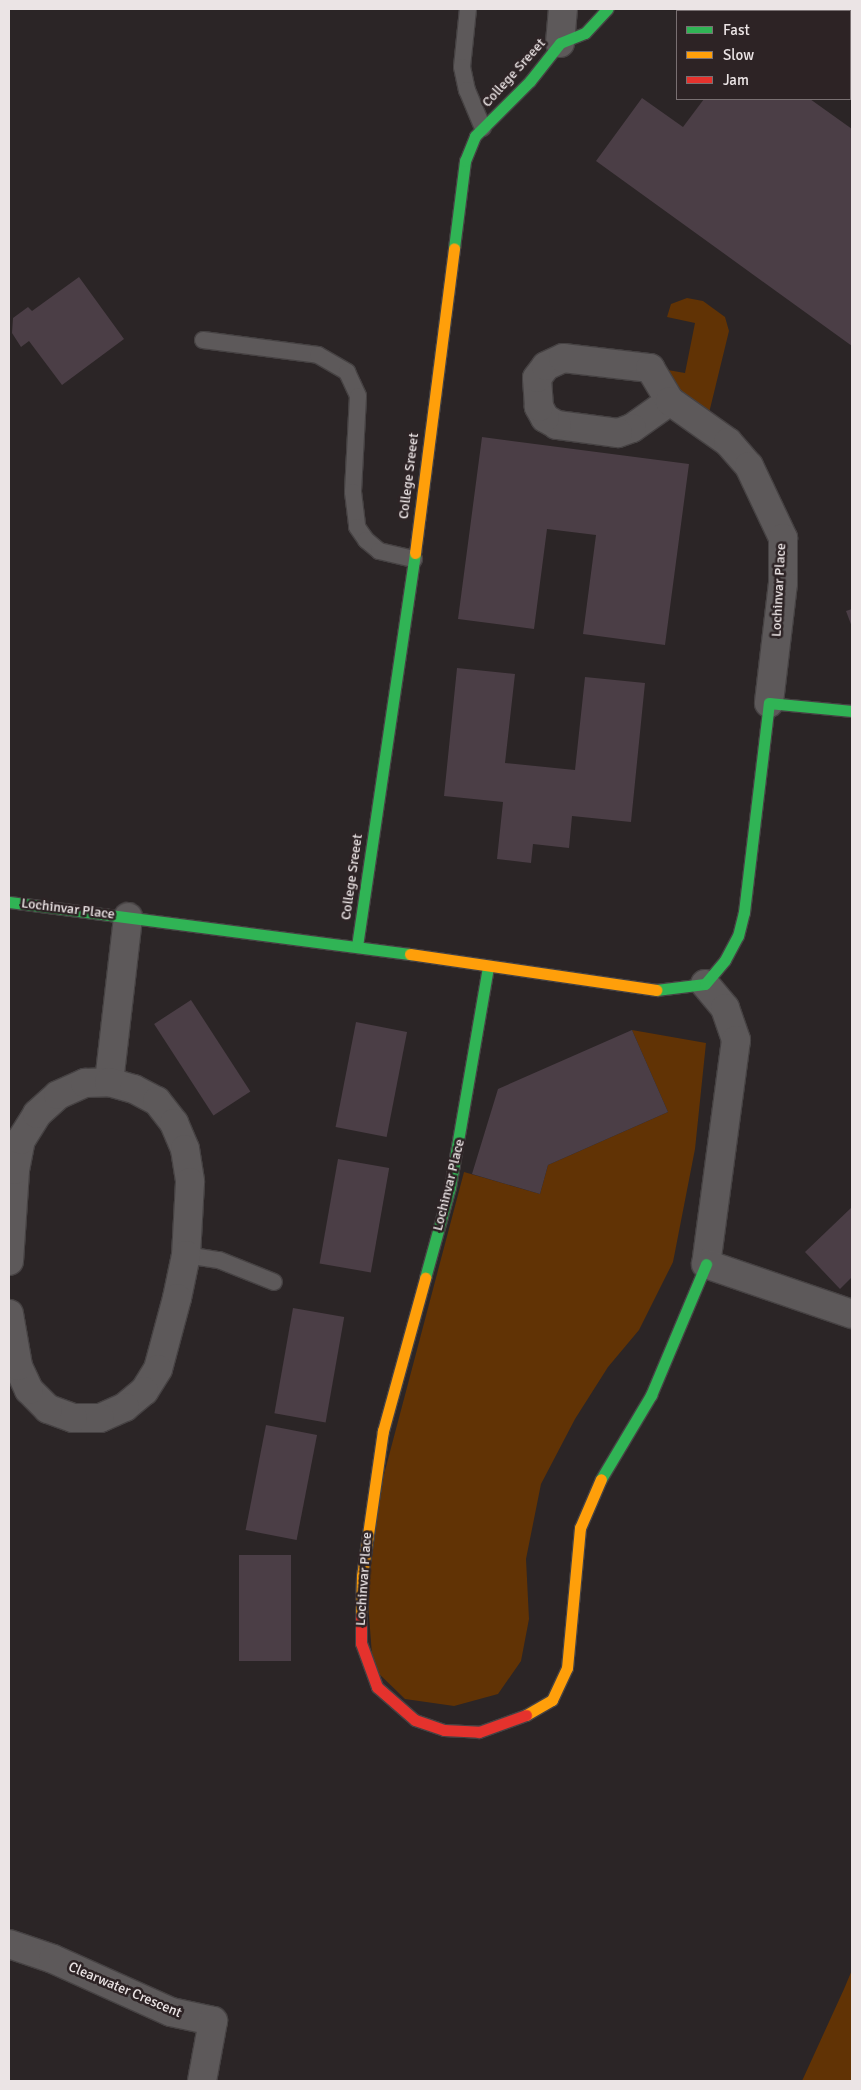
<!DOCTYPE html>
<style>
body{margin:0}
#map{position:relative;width:861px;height:2090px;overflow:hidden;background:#2b2526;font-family:Signika,sans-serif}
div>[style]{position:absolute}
.green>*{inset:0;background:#613305}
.building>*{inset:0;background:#4b3e46;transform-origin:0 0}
.roads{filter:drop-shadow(1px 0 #464243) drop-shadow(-1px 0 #464243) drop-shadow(0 1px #464243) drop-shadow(0 -1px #464243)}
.lane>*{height:16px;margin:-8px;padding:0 8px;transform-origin:8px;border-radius:8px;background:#5d595a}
.street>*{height:28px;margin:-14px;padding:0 14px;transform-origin:14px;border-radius:14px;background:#5d595a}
.fast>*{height:11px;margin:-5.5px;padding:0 5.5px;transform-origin:5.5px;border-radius:5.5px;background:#30b455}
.slow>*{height:11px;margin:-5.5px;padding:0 5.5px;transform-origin:5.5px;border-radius:5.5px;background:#ff9f0a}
.jam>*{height:11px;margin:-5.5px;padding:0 5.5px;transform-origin:5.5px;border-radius:5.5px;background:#e5322d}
span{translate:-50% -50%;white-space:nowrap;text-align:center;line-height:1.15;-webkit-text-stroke:5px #2d2325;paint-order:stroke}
.street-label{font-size:14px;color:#ebe4e5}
.frame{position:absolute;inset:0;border:10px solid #ebe4e5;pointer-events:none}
.legend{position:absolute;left:676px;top:10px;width:175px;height:90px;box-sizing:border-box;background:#2d2325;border:1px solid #797072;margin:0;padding:6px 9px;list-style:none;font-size:15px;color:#ebe4e5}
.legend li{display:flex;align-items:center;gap:10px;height:25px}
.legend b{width:25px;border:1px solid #797072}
</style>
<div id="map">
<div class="green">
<div style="clip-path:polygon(687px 298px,703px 301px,725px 317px,729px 331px,709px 413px,654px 378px,656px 368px,685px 373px,695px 323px,667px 317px,671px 304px)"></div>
<div style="clip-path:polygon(632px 1030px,706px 1043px,695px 1149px,673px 1262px,639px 1330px,608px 1367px,575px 1419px,541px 1484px,526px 1559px,529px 1619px,521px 1661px,498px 1694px,454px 1706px,405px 1699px,373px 1668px,364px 1550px,464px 1172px,540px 1194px,548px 1165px,668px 1112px)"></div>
<div style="clip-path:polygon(852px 1970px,852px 2081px,802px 2081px,844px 1989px)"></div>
</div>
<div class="building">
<div style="clip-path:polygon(642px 98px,683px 127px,704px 99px,810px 99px,852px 129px,852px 346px,596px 161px)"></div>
<div style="clip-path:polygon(79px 277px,124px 339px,62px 385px,29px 341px,21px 347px,12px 333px,13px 318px,28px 307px,32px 311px)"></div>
<div style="clip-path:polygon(482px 437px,689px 464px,665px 645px,583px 634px,596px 535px,547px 529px,534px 629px,458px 619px)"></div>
<div style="clip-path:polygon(852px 609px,852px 627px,846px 611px)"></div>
<div style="clip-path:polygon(457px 668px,515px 674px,505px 763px,575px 770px,585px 677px,645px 683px,631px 822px,572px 816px,569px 848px,533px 844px,531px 863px,497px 859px,503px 802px,444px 796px)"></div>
<div style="left:191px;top:1000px;width:109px;height:44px;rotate:57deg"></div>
<div style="left:356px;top:1022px;width:52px;height:107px;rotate:11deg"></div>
<div style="clip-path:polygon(632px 1030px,668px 1112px,548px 1165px,540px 1194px,472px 1174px,498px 1089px)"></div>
<div style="left:338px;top:1159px;width:52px;height:106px;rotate:10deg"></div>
<div style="clip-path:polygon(852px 1207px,852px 1277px,840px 1289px,805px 1252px)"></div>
<div style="left:293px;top:1308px;width:52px;height:107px;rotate:10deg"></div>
<div style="left:266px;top:1425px;width:52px;height:107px;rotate:11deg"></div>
<div style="left:239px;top:1555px;width:52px;height:106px"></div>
</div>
<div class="roads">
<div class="lane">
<div style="left:468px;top:9px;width:58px;rotate:95.9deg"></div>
<div style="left:462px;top:67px;width:24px;rotate:78deg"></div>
<div style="left:467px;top:90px;width:41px;rotate:67.2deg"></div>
<div style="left:203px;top:340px;width:116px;rotate:7.4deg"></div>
<div style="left:318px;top:355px;width:34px;rotate:30deg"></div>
<div style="left:347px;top:372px;width:26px;rotate:65deg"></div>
<div style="left:358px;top:396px;width:96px;rotate:93deg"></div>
<div style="left:353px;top:492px;width:35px;rotate:83deg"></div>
<div style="left:357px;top:527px;width:16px;rotate:55deg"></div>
<div style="left:366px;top:540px;width:17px;rotate:40deg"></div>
<div style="left:379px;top:551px;width:36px;rotate:13deg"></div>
<div style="left:186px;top:1255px;width:33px;rotate:9deg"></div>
<div style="left:219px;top:1260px;width:59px;rotate:21.8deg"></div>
</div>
<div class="street">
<div style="left:560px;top:43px;width:34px;rotate:-85deg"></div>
<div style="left:670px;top:401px;width:47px;rotate:144.6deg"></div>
<div style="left:632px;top:428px;width:15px;rotate:160deg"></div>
<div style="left:618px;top:433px;width:62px;rotate:-172.5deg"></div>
<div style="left:557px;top:425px;width:14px;rotate:-150deg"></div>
<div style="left:545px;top:418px;width:13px;rotate:-119deg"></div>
<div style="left:539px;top:407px;width:29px;rotate:-94deg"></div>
<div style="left:537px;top:378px;width:15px;rotate:-53deg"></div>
<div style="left:546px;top:366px;width:19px;rotate:-25deg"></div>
<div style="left:563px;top:358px;width:88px;rotate:6.6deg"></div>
<div style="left:650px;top:368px;width:39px;rotate:59deg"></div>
<div style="left:670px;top:401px;width:71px;rotate:35.3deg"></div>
<div style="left:728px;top:442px;width:32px;rotate:49deg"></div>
<div style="left:749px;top:466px;width:80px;rotate:64.7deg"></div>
<div style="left:783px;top:538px;width:45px;rotate:90deg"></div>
<div style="left:783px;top:583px;width:121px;rotate:96.7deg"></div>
<div style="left:705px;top:984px;width:31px;rotate:50deg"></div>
<div style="left:725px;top:1008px;width:34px;rotate:71deg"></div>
<div style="left:736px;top:1040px;width:226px;rotate:97.6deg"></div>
<div style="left:706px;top:1264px;width:154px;rotate:18.9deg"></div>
<div style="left:109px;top:1082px;width:166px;rotate:-83.4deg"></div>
<div style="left:9px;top:1261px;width:91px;rotate:-86.2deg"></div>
<div style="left:15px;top:1170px;width:31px;rotate:-79deg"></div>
<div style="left:21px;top:1140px;width:31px;rotate:-58deg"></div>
<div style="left:37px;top:1114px;width:28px;rotate:-42deg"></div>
<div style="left:58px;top:1095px;width:30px;rotate:-24deg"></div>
<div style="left:85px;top:1083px;width:24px;rotate:-2deg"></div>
<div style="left:109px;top:1082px;width:26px;rotate:16deg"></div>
<div style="left:134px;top:1089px;width:26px;rotate:28deg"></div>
<div style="left:157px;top:1101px;width:28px;rotate:52deg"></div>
<div style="left:174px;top:1123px;width:28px;rotate:67deg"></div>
<div style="left:185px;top:1149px;width:33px;rotate:81deg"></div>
<div style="left:190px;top:1182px;width:73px;rotate:93.1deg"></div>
<div style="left:186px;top:1255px;width:44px;rotate:101.8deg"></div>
<div style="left:177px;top:1298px;width:73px;rotate:105deg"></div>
<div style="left:158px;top:1369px;width:26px;rotate:122deg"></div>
<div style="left:144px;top:1391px;width:25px;rotate:140deg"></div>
<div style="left:125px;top:1407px;width:27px;rotate:156deg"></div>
<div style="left:100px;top:1418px;width:27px;rotate:180deg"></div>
<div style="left:73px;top:1418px;width:27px;rotate:-160deg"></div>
<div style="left:48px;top:1409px;width:27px;rotate:-135deg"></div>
<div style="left:29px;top:1390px;width:26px;rotate:-115deg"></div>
<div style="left:18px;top:1366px;width:53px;rotate:-99.8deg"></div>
<div style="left:9px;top:1944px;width:46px;rotate:18.8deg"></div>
<div style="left:53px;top:1959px;width:129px;rotate:24.2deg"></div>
<div style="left:171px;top:2012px;width:43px;rotate:12.1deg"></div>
<div style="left:213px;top:2021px;width:61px;rotate:100.4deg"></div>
</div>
<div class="fast">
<div style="left:454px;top:248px;width:88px;rotate:-82.8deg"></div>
<div style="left:465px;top:161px;width:27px;rotate:-68deg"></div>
<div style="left:475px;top:136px;width:78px;rotate:-45deg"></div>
<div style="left:530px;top:81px;width:48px;rotate:-51.7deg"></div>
<div style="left:560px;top:43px;width:27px;rotate:-22deg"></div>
<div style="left:585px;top:33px;width:33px;rotate:-47deg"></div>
<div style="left:9px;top:902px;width:404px;rotate:7.4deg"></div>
<div style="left:357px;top:946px;width:397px;rotate:-81.6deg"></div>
<div style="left:656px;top:990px;width:49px;rotate:-7deg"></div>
<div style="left:705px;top:984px;width:31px;rotate:-50deg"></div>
<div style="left:725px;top:960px;width:27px;rotate:-62deg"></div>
<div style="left:738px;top:936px;width:25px;rotate:-76deg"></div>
<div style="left:744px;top:912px;width:210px;rotate:-83.2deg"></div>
<div style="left:769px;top:703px;width:83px;rotate:5.5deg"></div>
<div style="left:425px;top:1278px;width:94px;rotate:-74.6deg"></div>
<div style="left:450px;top:1187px;width:224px;rotate:-80.2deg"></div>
<div style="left:601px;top:1479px;width:98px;rotate:-59.2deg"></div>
<div style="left:651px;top:1395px;width:142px;rotate:-67.2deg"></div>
</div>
<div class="slow">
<div style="left:415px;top:553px;width:307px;rotate:-82.7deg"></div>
<div style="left:410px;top:954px;width:249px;rotate:8.3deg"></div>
<div style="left:361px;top:1616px;width:40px;rotate:-88.6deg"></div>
<div style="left:362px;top:1576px;width:147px;rotate:-81.8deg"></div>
<div style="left:383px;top:1431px;width:159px;rotate:-74.6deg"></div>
<div style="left:526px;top:1715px;width:30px;rotate:-30deg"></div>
<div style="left:552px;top:1700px;width:35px;rotate:-65deg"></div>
<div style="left:567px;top:1668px;width:141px;rotate:-84.7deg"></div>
<div style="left:580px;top:1528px;width:53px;rotate:-66.8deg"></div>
</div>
<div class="jam">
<div style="left:361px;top:1616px;width:27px;rotate:90deg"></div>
<div style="left:361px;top:1643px;width:47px;rotate:70deg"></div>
<div style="left:377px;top:1687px;width:50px;rotate:41deg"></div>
<div style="left:415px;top:1720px;width:31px;rotate:19deg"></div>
<div style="left:444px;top:1730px;width:35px;rotate:3deg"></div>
<div style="left:479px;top:1732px;width:50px;rotate:-19.9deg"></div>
</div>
</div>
<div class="street-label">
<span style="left:514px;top:73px;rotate:-48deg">College Sreeet</span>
<span style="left:409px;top:476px;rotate:-83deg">College Sreeet</span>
<span style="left:779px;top:590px;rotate:-87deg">Lochinvar Place</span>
<span style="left:352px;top:877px;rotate:-82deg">College Sreeet</span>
<span style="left:68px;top:909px;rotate:7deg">Lochinvar Place</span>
<span style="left:449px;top:1185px;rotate:-76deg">Lochinvar Place</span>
<span style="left:364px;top:1579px;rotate:-86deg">Lochinvar Place</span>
<span style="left:125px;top:1990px;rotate:23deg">Clearwater Crescent</span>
</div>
<div class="frame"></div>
<ul class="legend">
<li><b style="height:6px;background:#30b455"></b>Fast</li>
<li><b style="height:6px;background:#ff9f0a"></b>Slow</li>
<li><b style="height:6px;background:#e5322d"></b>Jam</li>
</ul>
</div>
